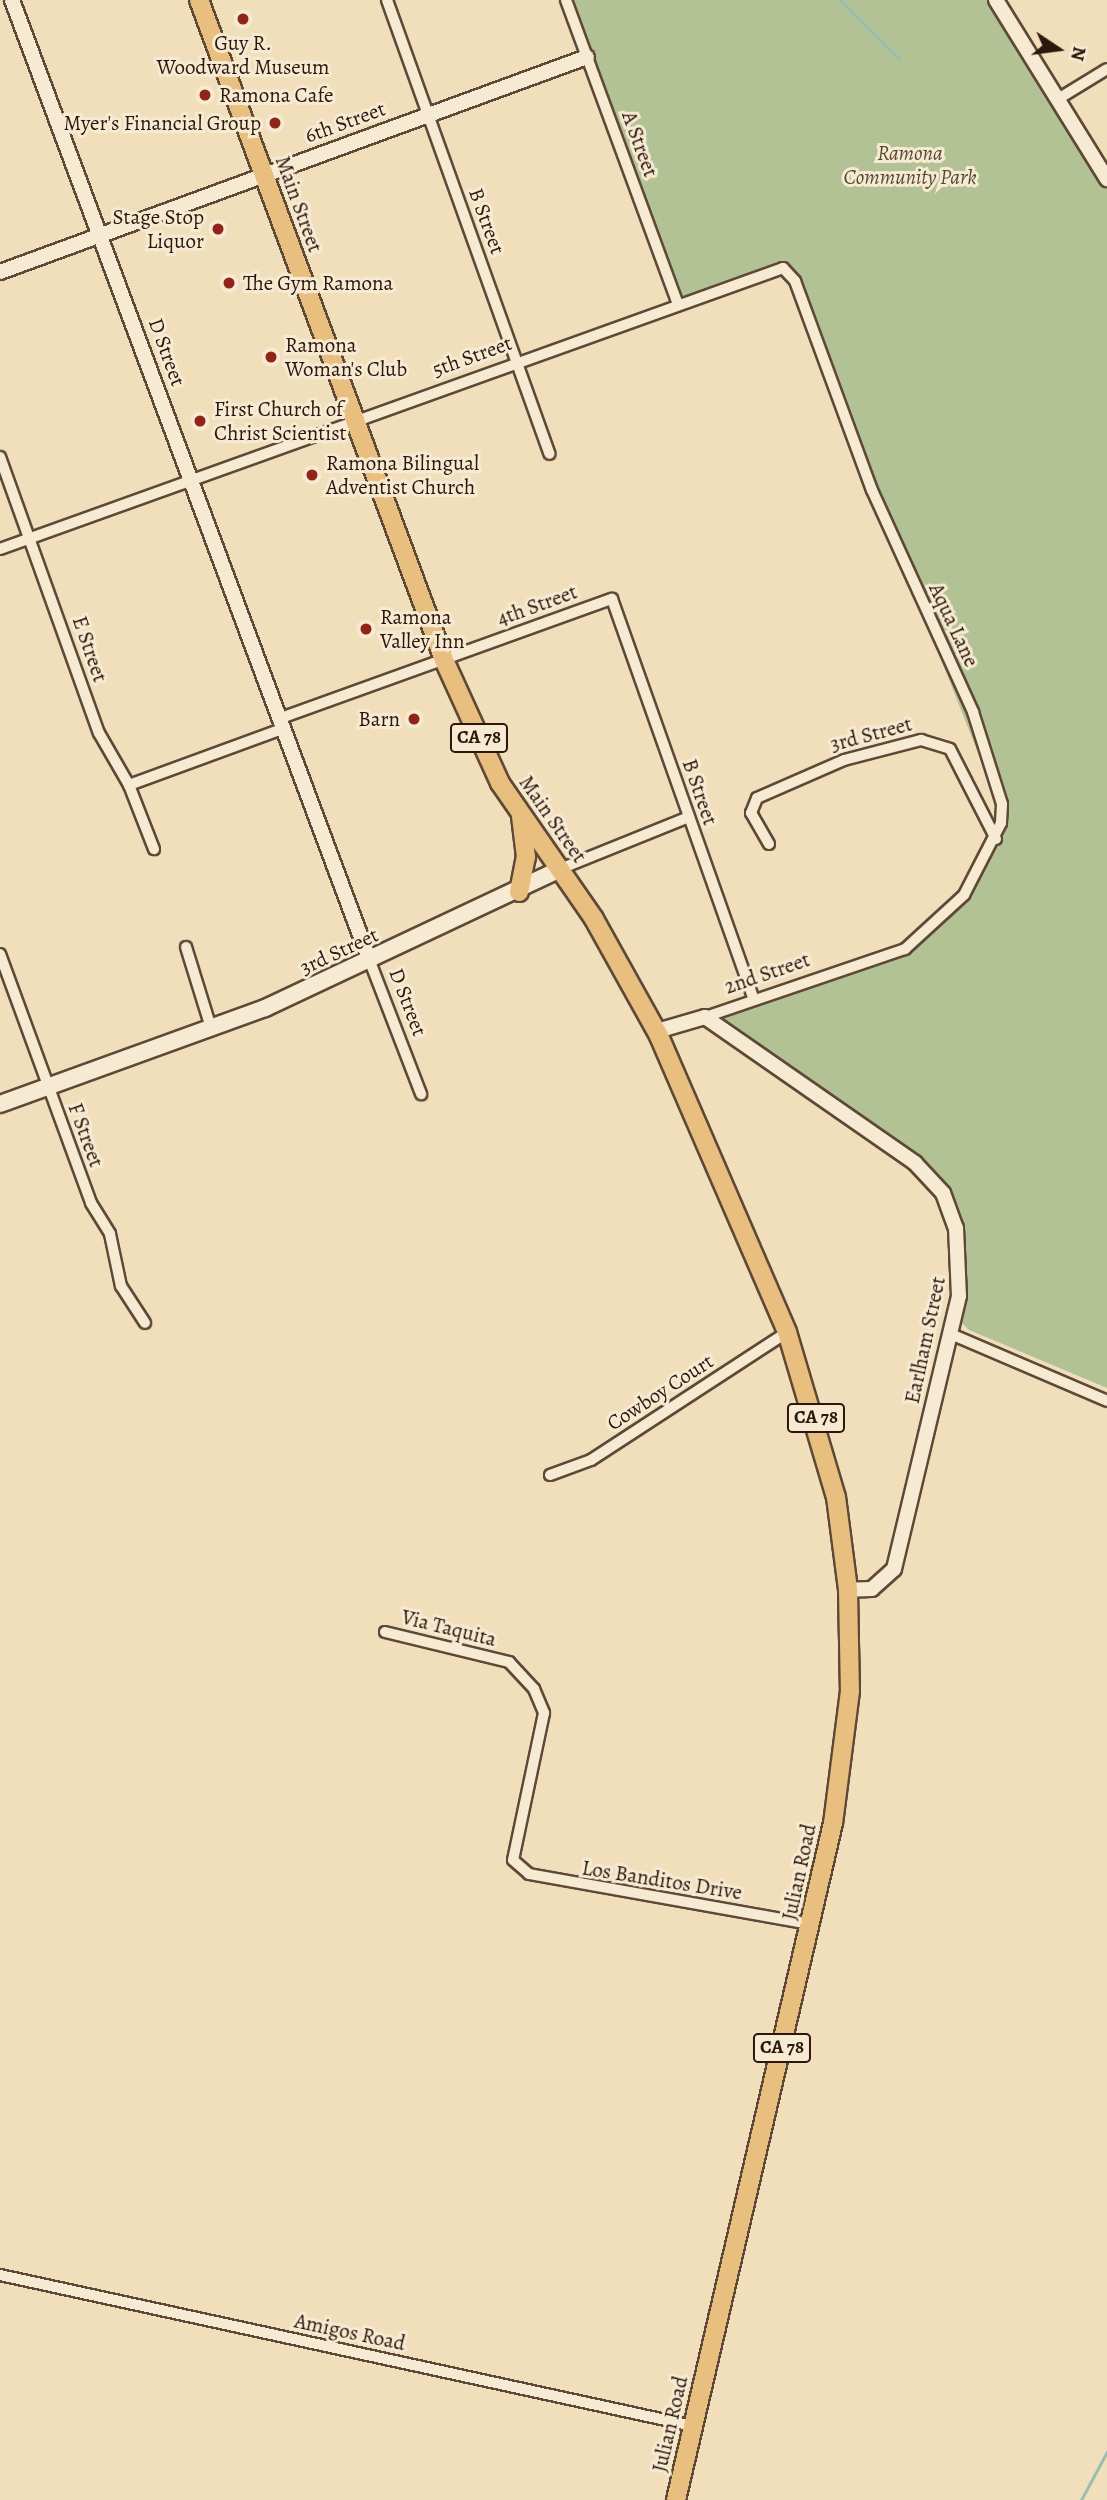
<!DOCTYPE html>
<style>
body{margin:0}
#map{position:relative;width:1107px;height:2500px;overflow:hidden;background:#f1debb;font-family:Alegreya,serif}
div>[style]{position:absolute}
.green>*{inset:0;background:#b3c295}
.stream>*{height:2.5px;margin:-1.25px;padding:0 1.25px;transform-origin:1.25px;border-radius:1.25px;background:#9bbcb0}
.roads{filter:drop-shadow(2px 0 #5e4837) drop-shadow(-2px 0 #5e4837) drop-shadow(0 2px #5e4837) drop-shadow(0 -2px #5e4837)}
.minor>*{height:10px;margin:-5px;padding:0 5px;transform-origin:5px;border-radius:5px;background:#f6ead3}
.tertiary>*{height:14px;margin:-7px;padding:0 7px;transform-origin:7px;border-radius:7px;background:#f6ead3}
.secondary>*{height:16px;margin:-8px;padding:0 8px;transform-origin:8px;border-radius:8px;background:#f6ead3}
.primary>*{height:18px;margin:-9px;padding:0 9px;transform-origin:9px;border-radius:9px;background:#e8bf7e}
.dots>*{width:19px;height:19px;translate:-50% -50%;box-sizing:border-box;border:4px solid #f6ead3;border-radius:50%}
span{translate:-50% -50%;white-space:nowrap;text-align:center;line-height:1.15;-webkit-text-stroke:6px #f6ead3;paint-order:stroke}
.shield-label span{padding:2px 5px;background:#f6ead3;border:2px solid;border-radius:5px;-webkit-text-stroke-width:0}
.shield-label{font-size:19px;color:#2d160b;font-weight:700}
.poi-label{font-size:21px;color:#2d160b}
.left{translate:0 -50%;text-align:left}
.right{translate:-100% -50%;text-align:right}
.street-label{font-size:21px;color:#2d160b}
.park-label{font-size:21px;color:#554a34;font-style:italic}
.north{position:absolute;left:1023px;top:14px;width:70px;height:70px;-webkit-text-stroke:5px #f6ead3;paint-order:stroke;rotate:103deg;font-size:19px;font-weight:700;line-height:28px;text-align:center;color:#2d160b}
.north::after{content:'';display:block;margin:auto;width:24px;height:32px;background:#2d160b;clip-path:polygon(50% 0,100% 100%,50% 72%,0 100%)}
</style>
<div id="map">
<div class="green">
<div style="clip-path:polygon(567px 0,1000px 0,1107px 181px,1107px 1388px,969px 1330px,955px 1316px,962px 1270px,938px 1187px,698px 1019px,890px 956px,956px 905px,998px 835px,997px 801px,787px 270px,677px 302px)"></div>
</div>
<div class="stream">
<div style="left:840px;top:0;width:83px;rotate:44.5deg"></div>
<div style="left:1081px;top:2500px;width:55px;rotate:-61.6deg"></div>
</div>
<div class="roads">
<div class="minor">
<div style="left:387px;top:0;width:482px;rotate:70.3deg"></div>
<div style="left:566px;top:0;width:322px;rotate:69.8deg"></div>
<div style="left:1058px;top:99px;width:57px;rotate:-31.5deg"></div>
<div style="left:0;top:457px;width:293px;rotate:70.3deg"></div>
<div style="left:99px;top:733px;width:60px;rotate:60deg"></div>
<div style="left:129px;top:785px;width:69px;rotate:68.7deg"></div>
<div style="left:0;top:549px;width:832px;rotate:-19.74deg"></div>
<div style="left:783px;top:268px;width:18px;rotate:47deg"></div>
<div style="left:795px;top:281px;width:223px;rotate:69.8deg"></div>
<div style="left:872px;top:490px;width:244px;rotate:65.5deg"></div>
<div style="left:973px;top:712px;width:96px;rotate:72.5deg"></div>
<div style="left:1002px;top:804px;width:19px;rotate:93deg"></div>
<div style="left:1001px;top:823px;width:81px;rotate:117.2deg"></div>
<div style="left:964px;top:895px;width:80px;rotate:137.5deg"></div>
<div style="left:905px;top:949px;width:211px;rotate:161.2deg"></div>
<div style="left:278px;top:719px;width:355px;rotate:-19.8deg"></div>
<div style="left:612px;top:599px;width:423px;rotate:70.5deg"></div>
<div style="left:129px;top:785px;width:163px;rotate:-20.1deg"></div>
<div style="left:769px;top:844px;width:36px;rotate:-120deg"></div>
<div style="left:751px;top:813px;width:16px;rotate:-68deg"></div>
<div style="left:757px;top:798px;width:95px;rotate:-23.6deg"></div>
<div style="left:844px;top:760px;width:80px;rotate:-14.6deg"></div>
<div style="left:921px;top:740px;width:30px;rotate:17deg"></div>
<div style="left:950px;top:749px;width:101px;rotate:62.9deg"></div>
<div style="left:560px;top:869px;width:139px;rotate:-22deg"></div>
<div style="left:186px;top:947px;width:85px;rotate:72.8deg"></div>
<div style="left:0;top:954px;width:265px;rotate:69.9deg"></div>
<div style="left:91px;top:1203px;width:36px;rotate:58deg"></div>
<div style="left:110px;top:1234px;width:53px;rotate:78.1deg"></div>
<div style="left:121px;top:1286px;width:44px;rotate:57deg"></div>
<div style="left:369px;top:959px;width:145px;rotate:68.9deg"></div>
<div style="left:951px;top:1334px;width:170px;rotate:23.2deg"></div>
<div style="left:550px;top:1475px;width:44px;rotate:-20.1deg"></div>
<div style="left:591px;top:1460px;width:234px;rotate:-33.1deg"></div>
<div style="left:385px;top:1632px;width:128px;rotate:13.6deg"></div>
<div style="left:509px;top:1662px;width:37px;rotate:47deg"></div>
<div style="left:534px;top:1689px;width:26px;rotate:67deg"></div>
<div style="left:544px;top:1713px;width:150px;rotate:101.9deg"></div>
<div style="left:513px;top:1860px;width:21px;rotate:41deg"></div>
<div style="left:529px;top:1874px;width:286px;rotate:10.1deg"></div>
<div style="left:0;top:2275px;width:709px;rotate:12.29deg"></div>
</div>
<div class="tertiary">
<div style="left:12px;top:0;width:1023px;rotate:69.58deg"></div>
<div style="left:996px;top:0;width:211px;rotate:58.2deg"></div>
<div style="left:0;top:272px;width:625px;rotate:-20.12deg"></div>
<div style="left:657px;top:1031px;width:50px;rotate:-16.3deg"></div>
<div style="left:705px;top:1017px;width:256px;rotate:34.8deg"></div>
<div style="left:915px;top:1163px;width:41px;rotate:47deg"></div>
<div style="left:943px;top:1193px;width:37px;rotate:70deg"></div>
<div style="left:956px;top:1228px;width:68px;rotate:87.5deg"></div>
<div style="left:959px;top:1296px;width:281px;rotate:103.4deg"></div>
<div style="left:894px;top:1569px;width:30px;rotate:138deg"></div>
<div style="left:872px;top:1589px;width:24px;rotate:178deg"></div>
</div>
<div class="secondary">
<div style="left:0;top:1104px;width:282px;rotate:-19.9deg"></div>
<div style="left:265px;top:1008px;width:326px;rotate:-25.2deg"></div>
</div>
<div class="primary">
<div style="left:199px;top:0;width:704px;rotate:69.63deg"></div>
<div style="left:444px;top:660px;width:135px;rotate:65.5deg"></div>
<div style="left:500px;top:783px;width:165px;rotate:55.3deg"></div>
<div style="left:594px;top:919px;width:134px;rotate:60.9deg"></div>
<div style="left:659px;top:1036px;width:322px;rotate:66.6deg"></div>
<div style="left:787px;top:1332px;width:172px;rotate:73.5deg"></div>
<div style="left:836px;top:1497px;width:94px;rotate:82.6deg"></div>
<div style="left:848px;top:1590px;width:101px;rotate:88.9deg"></div>
<div style="left:850px;top:1691px;width:133px;rotate:97.3deg"></div>
<div style="left:833px;top:1823px;width:695px;rotate:103.06deg"></div>
<div style="left:519px;top:892px;width:36px;rotate:-79deg"></div>
<div style="left:526px;top:857px;width:41px;rotate:-97deg"></div>
</div>
</div>
<div class="dots">
<div style="left:243px;top:19px;background:#8f2418"></div>
<div style="left:205px;top:95px;background:#8f2418"></div>
<div style="left:275px;top:123px;background:#8f2418"></div>
<div style="left:218px;top:229px;background:#8f2418"></div>
<div style="left:229px;top:283px;background:#8f2418"></div>
<div style="left:271px;top:357px;background:#8f2418"></div>
<div style="left:200px;top:421px;background:#8f2418"></div>
<div style="left:312px;top:475px;background:#8f2418"></div>
<div style="left:366px;top:629px;background:#8f2418"></div>
<div style="left:414px;top:719px;background:#8f2418"></div>
</div>
<div class="shield-label">
<span style="left:479px;top:738px">CA 78</span>
<span style="left:816px;top:1418px">CA 78</span>
<span style="left:782px;top:2048px">CA 78</span>
</div>
<div class="poi-label">
<span style="left:243px;top:55px">Guy R.<br>Woodward Museum</span>
<span class="left" style="left:219px;top:95px">Ramona Cafe</span>
<span class="right" style="left:261px;top:123px">Myer's Financial Group</span>
<span class="right" style="left:204px;top:229px">Stage Stop<br>Liquor</span>
<span class="left" style="left:243px;top:283px">The Gym Ramona</span>
<span class="left" style="left:285px;top:357px">Ramona<br>Woman's Club</span>
<span class="left" style="left:214px;top:421px">First Church of<br>Christ Scientist</span>
<span class="left" style="left:326px;top:475px">Ramona Bilingual<br>Adventist Church</span>
<span class="left" style="left:380px;top:629px">Ramona<br>Valley Inn</span>
<span class="right" style="left:400px;top:719px">Barn</span>
</div>
<div class="street-label">
<span style="left:345px;top:122px;rotate:-20deg">6th Street</span>
<span style="left:640px;top:144px;rotate:70deg">A Street</span>
<span style="left:299px;top:204px;rotate:70deg">Main Street</span>
<span style="left:487px;top:221px;rotate:70deg">B Street</span>
<span style="left:167px;top:352px;rotate:70deg">D Street</span>
<span style="left:472px;top:356px;rotate:-20deg">5th Street</span>
<span style="left:537px;top:605px;rotate:-20deg">4th Street</span>
<span style="left:954px;top:625px;rotate:65deg">Aqua Lane</span>
<span style="left:90px;top:649px;rotate:71deg">E Street</span>
<span style="left:871px;top:734px;rotate:-15deg">3rd Street</span>
<span style="left:700px;top:792px;rotate:71deg">B Street</span>
<span style="left:553px;top:819px;rotate:55deg">Main Street</span>
<span style="left:339px;top:951px;rotate:-25deg">3rd Street</span>
<span style="left:767px;top:973px;rotate:-19deg">2nd Street</span>
<span style="left:408px;top:1002px;rotate:69deg">D Street</span>
<span style="left:86px;top:1135px;rotate:70deg">F Street</span>
<span style="left:925px;top:1340px;rotate:-78deg">Earlham Street</span>
<span style="left:660px;top:1392px;rotate:-33deg">Cowboy Court</span>
<span style="left:449px;top:1628px;rotate:14deg">Via Taquita</span>
<span style="left:799px;top:1872px;rotate:-78deg">Julian Road</span>
<span style="left:662px;top:1880px;rotate:9deg">Los Banditos Drive</span>
<span style="left:350px;top:2332px;rotate:12deg">Amigos Road</span>
<span style="left:670px;top:2424px;rotate:-77deg">Julian Road</span>
</div>
<div class="park-label">
<span style="left:910px;top:165px">Ramona<br>Community Park</span>
</div>
<div class="north">N</div>
</div>
